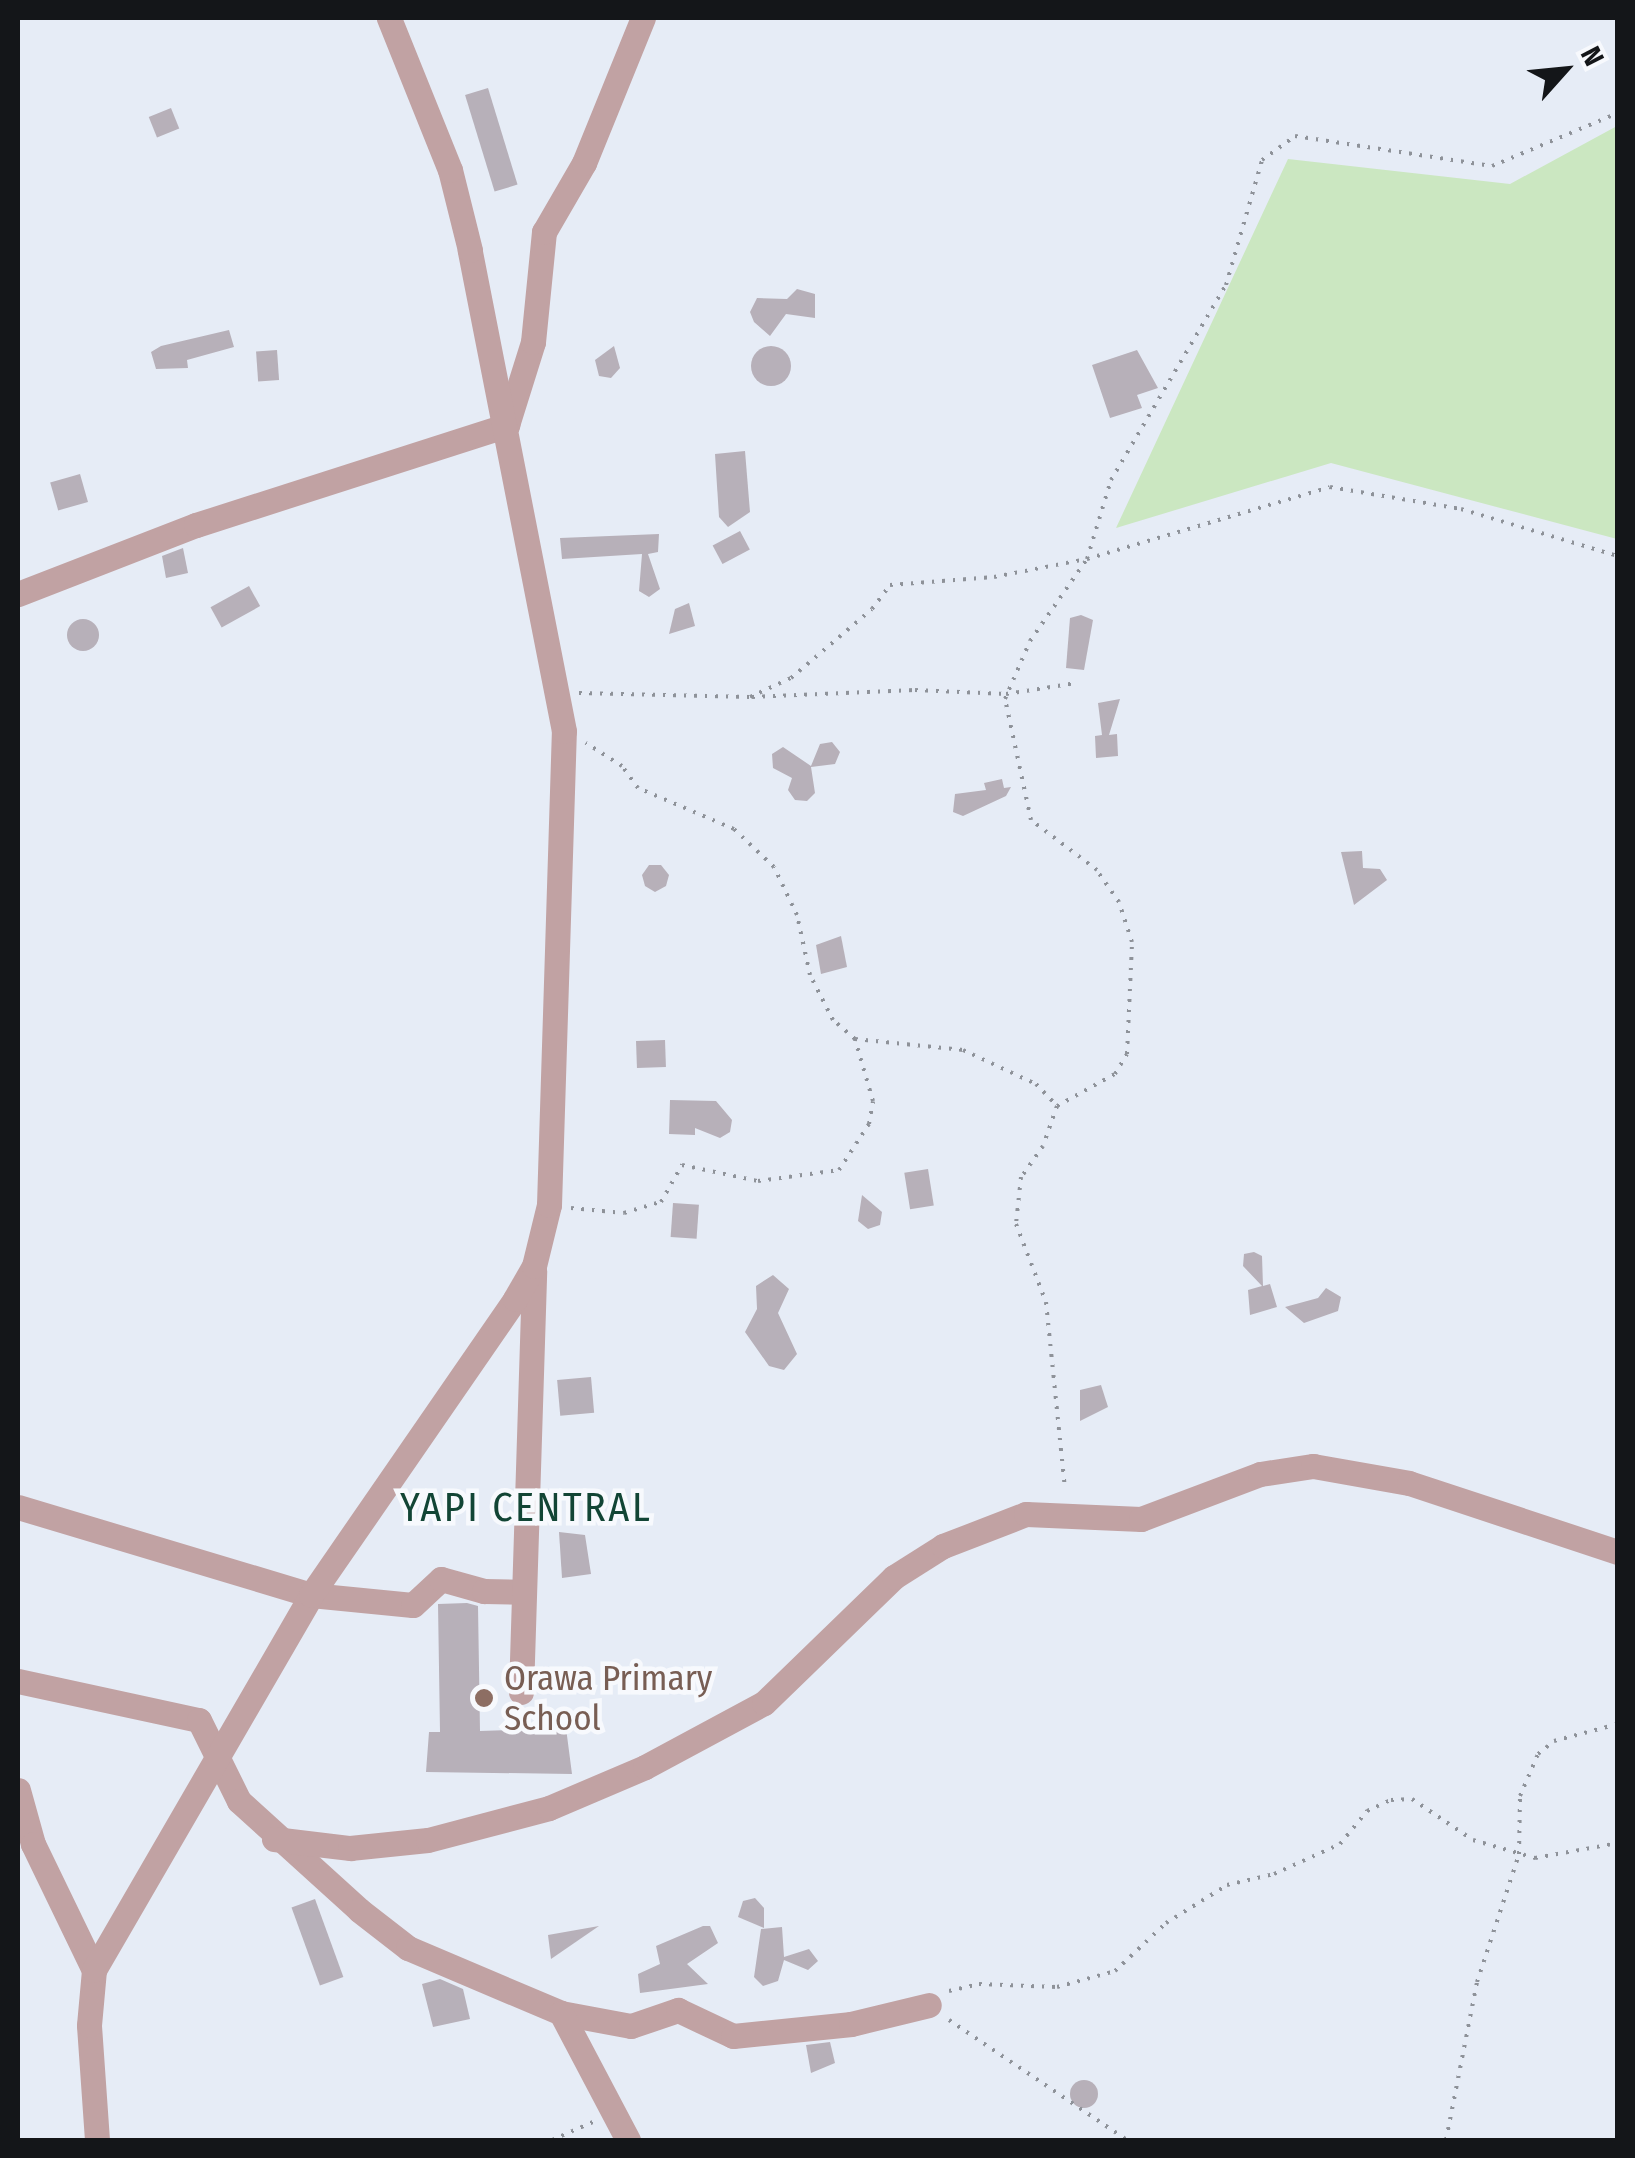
<!DOCTYPE html>
<style>
body{margin:0}
#map{position:relative;width:1635px;height:2158px;overflow:hidden;background:#e6ecf6;font-family:"Fira Sans Condensed",sans-serif}
div>[style]{position:absolute}
.green>*{inset:0;background:#cbe7c1}
.building>*{inset:0;background:#b7b0b9;transform-origin:0 0}
.round{border-radius:50%}
.path>*{height:4px;margin-top:-2px;transform-origin:0;background:repeating-linear-gradient(90deg,#8e9299 0 2.5px,transparent 0 10.5px)}
.minor>*{height:25px;margin:-12.5px;padding:0 12.5px;transform-origin:12.5px;border-radius:12.5px;background:#c1a2a3}
.dots>*{width:28px;height:28px;translate:-50% -50%;box-sizing:border-box;border:5px solid #f7f9fd;border-radius:50%}
span{translate:-50% -50%;white-space:nowrap;text-align:center;line-height:1.15;-webkit-text-stroke:9px #f7f9fd;paint-order:stroke}
.education-label{font-size:35px;color:#785e54}
.left{translate:0 -50%;text-align:left}
.quarter-label{font-size:40px;color:#124535;letter-spacing:2.5px}
.frame{position:absolute;inset:0;border:20px solid #141619;pointer-events:none}
.north{position:absolute;left:1515px;top:20px;width:100px;height:100px;-webkit-text-stroke:8px #f7f9fd;paint-order:stroke;rotate:63deg;font-size:28px;font-weight:700;line-height:40px;text-align:center;color:#141619}
.north::after{content:'';display:block;margin:auto;width:35px;height:45px;background:#141619;clip-path:polygon(50% 0,100% 100%,50% 72%,0 100%)}
</style>
<div id="map">
<div class="green">
<div style="clip-path:polygon(1617px 126px,1617px 539px,1331px 463px,1116px 528px,1288px 159px,1510px 184px)"></div>
</div>
<div class="building">
<div style="left:488px;top:88px;width:101px;height:24px;rotate:73deg"></div>
<div style="left:171px;top:108px;width:22px;height:24px;rotate:68deg"></div>
<div style="clip-path:polygon(797px 289px,815px 294px,815px 318px,786px 314px,770px 336px,754px 322px,750px 312px,757px 298px,787px 299px)"></div>
<div style="clip-path:polygon(229px 330px,234px 347px,187px 360px,188px 368px,156px 369px,151px 352px,161px 346px)"></div>
<div class="round" style="left:751px;top:346px;width:40px;height:40px"></div>
<div style="clip-path:polygon(614px 346px,620px 368px,611px 378px,599px 376px,595px 360px)"></div>
<div style="left:277px;top:350px;width:30px;height:21px;rotate:86deg"></div>
<div style="clip-path:polygon(1137px 350px,1158px 388px,1137px 395px,1142px 408px,1110px 418px,1092px 365px)"></div>
<div style="clip-path:polygon(745px 451px,750px 512px,728px 527px,719px 517px,715px 454px)"></div>
<div style="left:80px;top:474px;width:29px;height:31px;rotate:74deg"></div>
<div style="left:740px;top:531px;width:21px;height:31px;rotate:62deg"></div>
<div style="clip-path:polygon(659px 534px,658px 552px,648px 554px,660px 589px,649px 597px,639px 591px,642px 554px,562px 559px,560px 538px)"></div>
<div style="clip-path:polygon(183px 548px,188px 573px,166px 578px,162px 556px)"></div>
<div style="left:249px;top:586px;width:23px;height:44px;rotate:61deg"></div>
<div style="clip-path:polygon(689px 603px,695px 626px,669px 634px,675px 609px)"></div>
<div style="clip-path:polygon(1081px 615px,1093px 620px,1084px 670px,1066px 668px,1070px 618px)"></div>
<div class="round" style="left:67px;top:619px;width:32px;height:32px"></div>
<div style="clip-path:polygon(1120px 699px,1109px 735px,1117px 734px,1118px 756px,1096px 758px,1095px 736px,1102px 735px,1098px 703px)"></div>
<div style="clip-path:polygon(832px 742px,840px 752px,835px 764px,811px 767px,815px 793px,807px 801px,795px 800px,788px 790px,792px 778px,773px 768px,772px 754px,783px 747px,811px 766px,820px 744px)"></div>
<div style="clip-path:polygon(1002px 779px,1004px 788px,1011px 787px,1006px 796px,963px 816px,953px 812px,955px 794px,986px 790px,984px 783px)"></div>
<div style="clip-path:polygon(1362px 851px,1363px 868px,1380px 869px,1387px 880px,1354px 905px,1341px 852px)"></div>
<div style="clip-path:polygon(649px 865px,661px 865px,669px 875px,666px 886px,655px 892px,645px 886px,642px 875px)"></div>
<div style="clip-path:polygon(841px 936px,847px 967px,821px 974px,816px 945px)"></div>
<div style="left:665px;top:1040px;width:27px;height:29px;rotate:88deg"></div>
<div style="clip-path:polygon(670px 1100px,716px 1101px,732px 1120px,730px 1132px,720px 1138px,695px 1128px,695px 1135px,669px 1134px)"></div>
<div style="left:928px;top:1169px;width:37px;height:24px;rotate:81deg"></div>
<div style="clip-path:polygon(862px 1195px,882px 1212px,880px 1225px,868px 1229px,858px 1221px)"></div>
<div style="left:673px;top:1203px;width:26px;height:34px;rotate:4deg"></div>
<div style="clip-path:polygon(1254px 1252px,1262px 1256px,1263px 1286px,1270px 1284px,1277px 1307px,1250px 1315px,1248px 1290px,1262px 1286px,1243px 1266px,1244px 1254px)"></div>
<div style="clip-path:polygon(773px 1275px,789px 1289px,778px 1313px,797px 1354px,784px 1370px,769px 1366px,745px 1332px,757px 1309px,756px 1286px)"></div>
<div style="clip-path:polygon(1326px 1288px,1341px 1297px,1338px 1311px,1304px 1323px,1285px 1307px,1318px 1298px)"></div>
<div style="left:591px;top:1377px;width:36px;height:34px;rotate:85deg"></div>
<div style="clip-path:polygon(1101px 1385px,1108px 1407px,1080px 1421px,1080px 1390px)"></div>
<div style="clip-path:polygon(559px 1532px,585px 1535px,591px 1574px,562px 1578px)"></div>
<div style="clip-path:polygon(467px 1603px,478px 1606px,480px 1731px,566px 1728px,572px 1774px,426px 1772px,429px 1732px,440px 1732px,438px 1604px)"></div>
<div style="clip-path:polygon(755px 1898px,764px 1908px,764px 1928px,738px 1917px,743px 1901px)"></div>
<div style="left:315px;top:1899px;width:83px;height:25px;rotate:70deg"></div>
<div style="clip-path:polygon(599px 1926px,551px 1959px,548px 1935px)"></div>
<div style="clip-path:polygon(703px 1926px,710px 1926px,718px 1943px,687px 1964px,708px 1984px,640px 1993px,638px 1974px,660px 1964px,656px 1946px)"></div>
<div style="clip-path:polygon(782px 1927px,784px 1957px,809px 1949px,818px 1961px,808px 1970px,784px 1960px,778px 1981px,763px 1986px,754px 1977px,761px 1929px)"></div>
<div style="clip-path:polygon(440px 1979px,463px 1989px,470px 2019px,433px 2027px,422px 1984px)"></div>
<div style="clip-path:polygon(830px 2042px,835px 2063px,811px 2073px,806px 2045px)"></div>
<div class="round" style="left:1070px;top:2080px;width:28px;height:28px"></div>
</div>
<div class="path">
<div style="left:579px;top:693px;width:171px;rotate:1.3deg"></div>
<div style="left:750px;top:697px;width:45px;rotate:-24.9deg"></div>
<div style="left:791px;top:678px;width:106px;rotate:-40.4deg"></div>
<div style="left:872px;top:609px;width:30px;rotate:-53deg"></div>
<div style="left:890px;top:585px;width:104px;rotate:-4.4deg"></div>
<div style="left:994px;top:577px;width:95px;rotate:-11deg"></div>
<div style="left:1087px;top:559px;width:253px;rotate:-16.5deg"></div>
<div style="left:1330px;top:487px;width:133px;rotate:9.5deg"></div>
<div style="left:1461px;top:509px;width:164px;rotate:16.7deg"></div>
<div style="left:752px;top:697px;width:163px;rotate:-2.5deg"></div>
<div style="left:915px;top:690px;width:91px;rotate:2.5deg"></div>
<div style="left:1006px;top:694px;width:71px;rotate:-8.9deg"></div>
<div style="left:855px;top:1039px;width:109px;rotate:5.8deg"></div>
<div style="left:963px;top:1050px;width:81px;rotate:25deg"></div>
<div style="left:1036px;top:1084px;width:30px;rotate:46deg"></div>
<div style="left:1057px;top:1106px;width:42px;rotate:109.3deg"></div>
<div style="left:1043px;top:1146px;width:38px;rotate:125deg"></div>
<div style="left:1021px;top:1177px;width:47px;rotate:96.1deg"></div>
<div style="left:1016px;top:1224px;width:84px;rotate:69deg"></div>
<div style="left:1046px;top:1302px;width:188px;rotate:84.2deg"></div>
<div style="left:1057px;top:1106px;width:66px;rotate:-28.9deg"></div>
<div style="left:1115px;top:1074px;width:23px;rotate:-59deg"></div>
<div style="left:1127px;top:1054px;width:112px;rotate:-87.4deg"></div>
<div style="left:1132px;top:942px;width:42px;rotate:-108deg"></div>
<div style="left:1119px;top:902px;width:39px;rotate:-125deg"></div>
<div style="left:1097px;top:870px;width:83px;rotate:-142.9deg"></div>
<div style="left:1031px;top:820px;width:124px;rotate:-102.1deg"></div>
<div style="left:1005px;top:699px;width:63px;rotate:-66.7deg"></div>
<div style="left:1030px;top:641px;width:100px;rotate:-55.2deg"></div>
<div style="left:1087px;top:559px;width:83px;rotate:-73.1deg"></div>
<div style="left:1111px;top:480px;width:226px;rotate:-59.5deg"></div>
<div style="left:1226px;top:285px;width:130px;rotate:-73.9deg"></div>
<div style="left:1262px;top:160px;width:41px;rotate:-36deg"></div>
<div style="left:1295px;top:136px;width:199px;rotate:8.7deg"></div>
<div style="left:1492px;top:166px;width:137px;rotate:-22.8deg"></div>
<div style="left:571px;top:1208px;width:53px;rotate:5.4deg"></div>
<div style="left:624px;top:1213px;width:39px;rotate:-17deg"></div>
<div style="left:661px;top:1202px;width:43px;rotate:-60.4deg"></div>
<div style="left:682px;top:1165px;width:78px;rotate:11.9deg"></div>
<div style="left:758px;top:1181px;width:82px;rotate:-7.7deg"></div>
<div style="left:839px;top:1170px;width:55px;rotate:-56.9deg"></div>
<div style="left:869px;top:1124px;width:23px;rotate:-80deg"></div>
<div style="left:873px;top:1101px;width:65px;rotate:-106.2deg"></div>
<div style="left:855px;top:1039px;width:29px;rotate:-139deg"></div>
<div style="left:833px;top:1020px;width:51px;rotate:-117.1deg"></div>
<div style="left:810px;top:975px;width:61px;rotate:-102.2deg"></div>
<div style="left:797px;top:915px;width:53px;rotate:-115.6deg"></div>
<div style="left:774px;top:867px;width:55px;rotate:-136.5deg"></div>
<div style="left:734px;top:829px;width:104px;rotate:-156.9deg"></div>
<div style="left:638px;top:788px;width:27px;rotate:-126deg"></div>
<div style="left:622px;top:766px;width:43px;rotate:-147.4deg"></div>
<div style="left:949px;top:1991px;width:31px;rotate:-13deg"></div>
<div style="left:979px;top:1984px;width:78px;rotate:2.2deg"></div>
<div style="left:1057px;top:1987px;width:60px;rotate:-15.4deg"></div>
<div style="left:1115px;top:1971px;width:70px;rotate:-43.3deg"></div>
<div style="left:1166px;top:1923px;width:72px;rotate:-31.9deg"></div>
<div style="left:1227px;top:1885px;width:48px;rotate:-13.2deg"></div>
<div style="left:1274px;top:1874px;width:72px;rotate:-24.4deg"></div>
<div style="left:1340px;top:1844px;width:43px;rotate:-50.7deg"></div>
<div style="left:1367px;top:1811px;width:26px;rotate:-25deg"></div>
<div style="left:1391px;top:1800px;width:21px;rotate:-3deg"></div>
<div style="left:1412px;top:1799px;width:73px;rotate:33.9deg"></div>
<div style="left:1473px;top:1840px;width:65px;rotate:16.2deg"></div>
<div style="left:1535px;top:1858px;width:84px;rotate:-10.2deg"></div>
<div style="left:949px;top:2020px;width:215px;rotate:34deg"></div>
<div style="left:552px;top:2140px;width:45px;rotate:-23.7deg"></div>
<div style="left:1446px;top:2140px;width:161px;rotate:-78.9deg"></div>
<div style="left:1477px;top:1982px;width:135px;rotate:-71.8deg"></div>
<div style="left:1519px;top:1854px;width:58px;rotate:-89deg"></div>
<div style="left:1520px;top:1796px;width:46px;rotate:-66.8deg"></div>
<div style="left:1538px;top:1754px;width:21px;rotate:-39deg"></div>
<div style="left:1554px;top:1741px;width:66px;rotate:-14.9deg"></div>
</div>
<div class="minor">
<div style="left:18px;top:594px;width:191px;rotate:-21.2deg"></div>
<div style="left:196px;top:525px;width:327px;rotate:-17.8deg"></div>
<div style="left:507px;top:425px;width:87px;rotate:-72.6deg"></div>
<div style="left:533px;top:342px;width:111px;rotate:-84.3deg"></div>
<div style="left:544px;top:232px;width:80px;rotate:-59.9deg"></div>
<div style="left:584px;top:163px;width:157px;rotate:-67.9deg"></div>
<div style="left:18px;top:1507px;width:306px;rotate:16.7deg"></div>
<div style="left:311px;top:1595px;width:102px;rotate:5.6deg"></div>
<div style="left:413px;top:1605px;width:38px;rotate:-43deg"></div>
<div style="left:441px;top:1579px;width:45px;rotate:15.6deg"></div>
<div style="left:484px;top:1591px;width:39px;rotate:1deg"></div>
<div style="left:18px;top:1681px;width:185px;rotate:12.2deg"></div>
<div style="left:199px;top:1720px;width:90px;rotate:63.7deg"></div>
<div style="left:239px;top:1801px;width:162px;rotate:42.2deg"></div>
<div style="left:359px;top:1910px;width:62px;rotate:37.8deg"></div>
<div style="left:408px;top:1948px;width:166px;rotate:23deg"></div>
<div style="left:561px;top:2013px;width:71px;rotate:10.5deg"></div>
<div style="left:631px;top:2026px;width:50px;rotate:-18.8deg"></div>
<div style="left:678px;top:2010px;width:61px;rotate:25.3deg"></div>
<div style="left:733px;top:2036px;width:119px;rotate:-5.8deg"></div>
<div style="left:851px;top:2024px;width:80px;rotate:-13.7deg"></div>
<div style="left:521px;top:1692px;width:421px;rotate:-88.2deg"></div>
<div style="left:18px;top:1790px;width:56px;rotate:74.5deg"></div>
<div style="left:33px;top:1844px;width:140px;rotate:64.2deg"></div>
<div style="left:274px;top:1839px;width:77px;rotate:6.8deg"></div>
<div style="left:350px;top:1848px;width:78px;rotate:-5.9deg"></div>
<div style="left:428px;top:1840px;width:125px;rotate:-14.8deg"></div>
<div style="left:549px;top:1808px;width:104px;rotate:-23.1deg"></div>
<div style="left:645px;top:1767px;width:135px;rotate:-28.3deg"></div>
<div style="left:764px;top:1703px;width:181px;rotate:-44.1deg"></div>
<div style="left:894px;top:1577px;width:58px;rotate:-32.3deg"></div>
<div style="left:943px;top:1546px;width:89px;rotate:-21.1deg"></div>
<div style="left:1026px;top:1514px;width:115px;rotate:2.5deg"></div>
<div style="left:1141px;top:1519px;width:127px;rotate:-20.7deg"></div>
<div style="left:1260px;top:1474px;width:54px;rotate:-8.6deg"></div>
<div style="left:1313px;top:1466px;width:97px;rotate:10deg"></div>
<div style="left:1409px;top:1483px;width:220px;rotate:18.3deg"></div>
<div style="left:561px;top:2013px;width:144px;rotate:62.2deg"></div>
<div style="left:97px;top:2140px;width:115px;rotate:-94deg"></div>
<div style="left:89px;top:2025px;width:55px;rotate:-84.8deg"></div>
<div style="left:94px;top:1970px;width:433px;rotate:-59.9deg"></div>
<div style="left:311px;top:1595px;width:359px;rotate:-55.4deg"></div>
<div style="left:515px;top:1299px;width:38px;rotate:-60deg"></div>
<div style="left:534px;top:1266px;width:63px;rotate:-76.2deg"></div>
<div style="left:549px;top:1205px;width:474px;rotate:-88.2deg"></div>
<div style="left:564px;top:731px;width:490px;rotate:-101.1deg"></div>
<div style="left:470px;top:250px;width:82px;rotate:-104deg"></div>
<div style="left:450px;top:170px;width:164px;rotate:-111.9deg"></div>
</div>
<div class="dots">
<div style="left:484px;top:1698px;background:#8d6e63"></div>
</div>
<div class="education-label">
<span class="left" style="left:504px;top:1698px">Orawa Primary<br>School</span>
</div>
<div class="quarter-label">
<span style="left:526px;top:1508px">YAPI CENTRAL</span>
</div>
<div class="frame"></div>
<div class="north">N</div>
</div>
